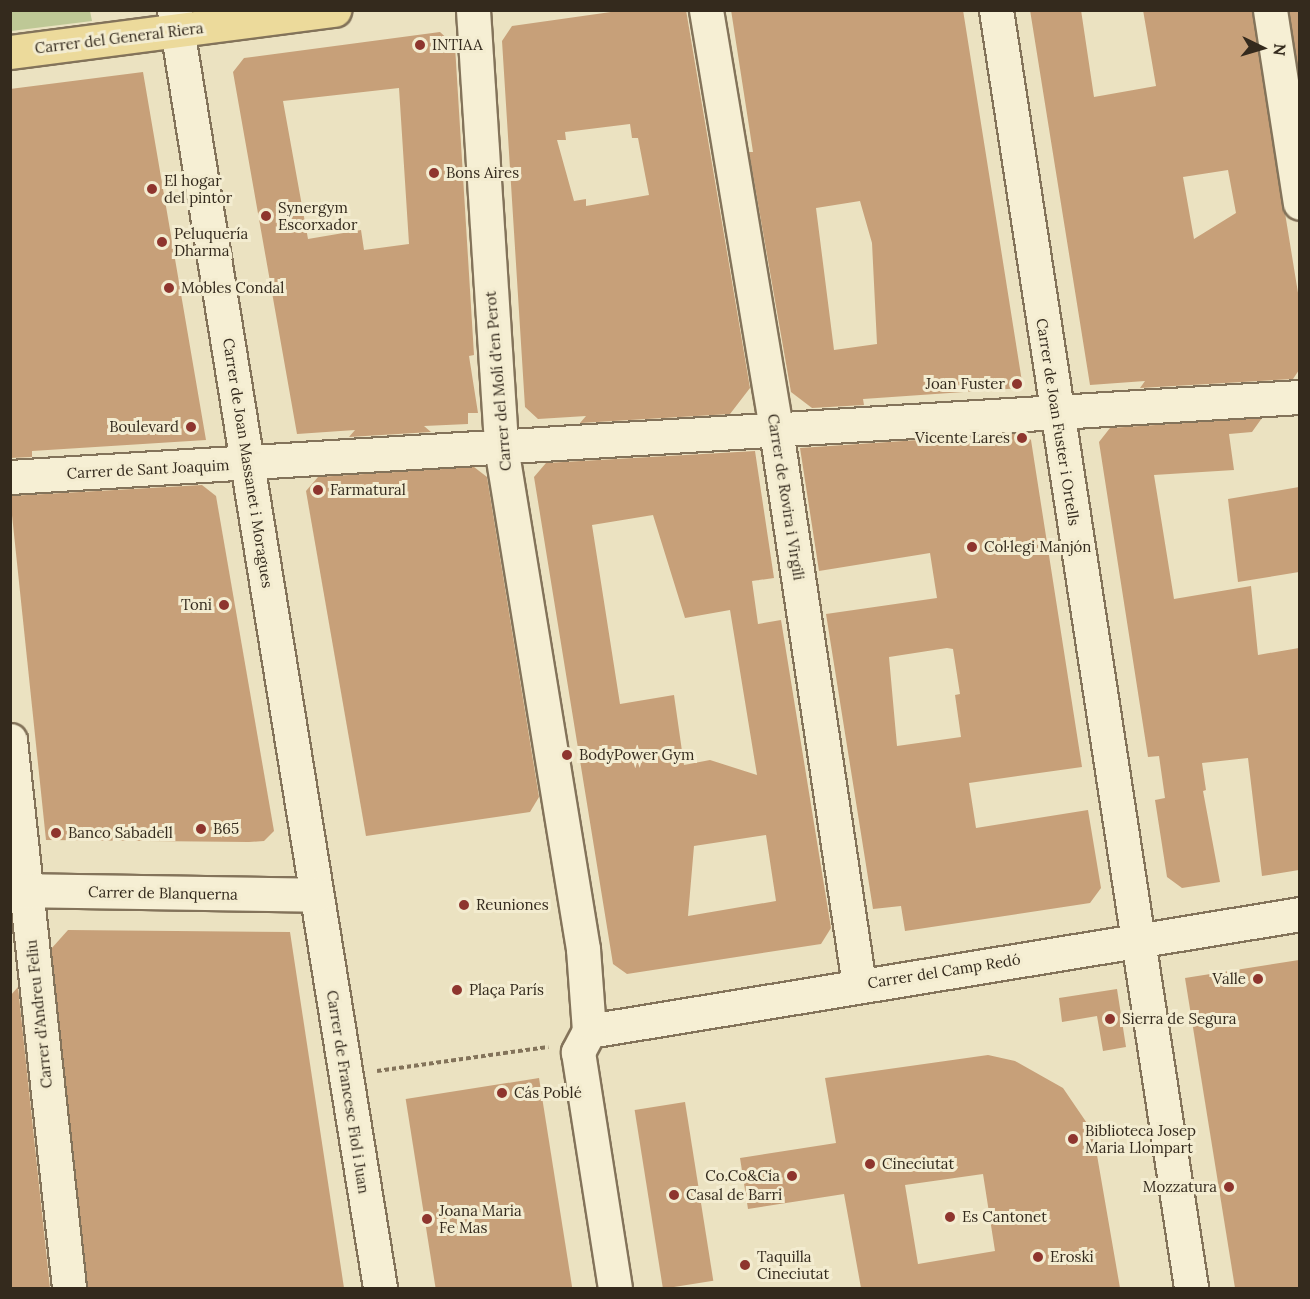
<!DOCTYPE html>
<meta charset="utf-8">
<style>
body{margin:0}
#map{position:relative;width:1310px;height:1299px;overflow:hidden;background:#ebe2c1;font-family:Lora,serif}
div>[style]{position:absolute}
.green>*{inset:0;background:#bec896}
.building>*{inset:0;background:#c7a079;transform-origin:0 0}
.path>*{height:4px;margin-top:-2px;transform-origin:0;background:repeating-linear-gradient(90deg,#83735a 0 4.5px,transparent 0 7.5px)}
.roads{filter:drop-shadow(2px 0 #83735a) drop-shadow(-2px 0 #83735a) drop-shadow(0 2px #83735a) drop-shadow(0 -2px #83735a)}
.minor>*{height:33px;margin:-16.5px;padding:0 16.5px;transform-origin:16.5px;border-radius:16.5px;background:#f6efd4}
.major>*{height:33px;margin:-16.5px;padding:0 16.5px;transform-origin:16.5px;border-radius:16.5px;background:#ecda9b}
.dots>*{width:16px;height:16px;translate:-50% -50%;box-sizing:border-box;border:3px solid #f3ecd0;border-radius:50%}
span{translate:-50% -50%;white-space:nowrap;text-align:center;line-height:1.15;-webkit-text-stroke:6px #f3ecd0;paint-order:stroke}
.street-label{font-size:15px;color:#342a1d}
.poi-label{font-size:15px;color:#342a1d}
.left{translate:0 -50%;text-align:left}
.right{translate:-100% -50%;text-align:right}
.frame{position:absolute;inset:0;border:12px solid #342a1d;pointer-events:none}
.north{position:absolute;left:1232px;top:18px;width:60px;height:60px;-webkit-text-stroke:4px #f3ecd0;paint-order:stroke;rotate:95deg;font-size:16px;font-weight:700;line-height:24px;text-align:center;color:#342a1d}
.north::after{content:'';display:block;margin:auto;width:21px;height:27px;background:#342a1d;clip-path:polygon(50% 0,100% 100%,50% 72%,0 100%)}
</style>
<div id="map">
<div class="green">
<div style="clip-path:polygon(24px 11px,90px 11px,92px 21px,11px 31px,11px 12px)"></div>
</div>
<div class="building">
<div style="clip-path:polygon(evenodd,625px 10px,686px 10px,750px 388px,730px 414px,580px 423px,586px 416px,538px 419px,525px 407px,502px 41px,512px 26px,625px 10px,630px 124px,632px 138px,638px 138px,649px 195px,586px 206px,586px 199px,574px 201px,557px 140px,566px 140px,565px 132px,630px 124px)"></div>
<div style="clip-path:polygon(evenodd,731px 10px,963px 10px,1023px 388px,863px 399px,864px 405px,812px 408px,791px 392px,749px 152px,753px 152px,731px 10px,860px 201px,872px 243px,877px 344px,834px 350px,816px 208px,860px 201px)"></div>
<div style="clip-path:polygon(evenodd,1030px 10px,1081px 10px,1094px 97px,1156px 86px,1143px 10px,1252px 10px,1299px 299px,1299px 370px,1293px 379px,1140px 388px,1145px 381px,1090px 385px,1030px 10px,1228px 170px,1236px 213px,1194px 239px,1183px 177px,1228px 170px)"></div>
<div style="clip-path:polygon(1289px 10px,1299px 10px,1299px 78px)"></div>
<div style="clip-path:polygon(evenodd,440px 32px,455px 46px,474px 355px,469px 356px,478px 413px,468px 413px,468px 424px,424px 426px,431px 432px,349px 437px,355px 430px,297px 434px,233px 72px,244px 58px,440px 32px,399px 88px,409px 244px,364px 250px,361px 230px,308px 239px,283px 101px,399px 88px)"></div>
<div style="clip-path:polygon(143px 72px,206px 440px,32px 451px,32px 457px,10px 458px,10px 89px)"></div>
<div style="clip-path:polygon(1262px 418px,1252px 432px,1229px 434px,1234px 470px,1154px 475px,1174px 599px,1251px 586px,1258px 655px,1299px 648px,1299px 870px,1262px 876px,1248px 758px,1202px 763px,1206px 790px,1203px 791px,1220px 882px,1182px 888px,1167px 877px,1155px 800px,1165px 798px,1159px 756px,1148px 757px,1099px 442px,1110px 428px)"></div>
<div style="clip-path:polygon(evenodd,1023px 433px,1031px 440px,1082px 767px,969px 783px,976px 828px,1088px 810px,1101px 888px,1090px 903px,905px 931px,901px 906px,873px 909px,826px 614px,937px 598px,930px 553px,819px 571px,800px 448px,1023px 433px,947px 648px,953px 649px,960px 694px,955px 695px,961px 737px,897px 746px,889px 657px,947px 648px)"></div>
<div style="clip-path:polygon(evenodd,755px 451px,774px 578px,752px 581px,758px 624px,781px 620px,831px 928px,821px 944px,627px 974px,613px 964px,534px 477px,546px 463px,755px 451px,653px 515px,685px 618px,730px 610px,757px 775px,710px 760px,684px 765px,674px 695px,620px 704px,592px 525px,653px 515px,755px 451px,766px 835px,776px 901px,688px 916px,694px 846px,766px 835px)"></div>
<div style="clip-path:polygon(474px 467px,487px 477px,539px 797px,530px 812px,366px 836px,306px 491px,318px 477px)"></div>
<div style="clip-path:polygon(202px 485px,216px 496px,274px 831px,264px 841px,249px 842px,46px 840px,10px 496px)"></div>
<div style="clip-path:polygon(1299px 487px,1299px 572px,1238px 582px,1228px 499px)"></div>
<div style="clip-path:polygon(68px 930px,290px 932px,344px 1288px,87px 1288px,51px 949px)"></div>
<div style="clip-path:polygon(1299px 960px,1299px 1288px,1235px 1288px,1185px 978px)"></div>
<div style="clip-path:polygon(18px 987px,50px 1288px,10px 1288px,10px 996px)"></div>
<div style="clip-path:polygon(1117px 989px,1126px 1047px,1103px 1051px,1097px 1016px,1062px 1022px,1059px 998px)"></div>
<div style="clip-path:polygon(evenodd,988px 1055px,1015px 1061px,1063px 1088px,1093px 1132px,1120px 1288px,861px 1288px,844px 1194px,748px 1209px,740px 1158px,836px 1143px,825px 1078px,988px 1055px,983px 1174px,995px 1251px,918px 1264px,905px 1185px,983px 1174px)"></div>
<div style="left:539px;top:1078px;width:213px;height:135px;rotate:81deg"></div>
<div style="left:685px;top:1102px;width:181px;height:51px;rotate:81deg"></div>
</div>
<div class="path">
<div style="left:377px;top:1071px;width:173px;rotate:-8deg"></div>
</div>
<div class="roads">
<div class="minor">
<div style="left:174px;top:10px;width:1294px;rotate:80.84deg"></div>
<div style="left:473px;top:10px;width:438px;rotate:86.3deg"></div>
<div style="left:501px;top:447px;width:509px;rotate:80.72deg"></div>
<div style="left:583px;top:949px;width:82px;rotate:85.8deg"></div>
<div style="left:706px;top:10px;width:426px;rotate:80.5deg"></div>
<div style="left:776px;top:430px;width:561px;rotate:81.49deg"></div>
<div style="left:996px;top:10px;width:1293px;rotate:81.32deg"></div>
<div style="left:1270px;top:10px;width:195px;rotate:81.2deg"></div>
<div style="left:10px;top:477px;width:1292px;rotate:-3.55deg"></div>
<div style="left:10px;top:740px;width:551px;rotate:83.85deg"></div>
<div style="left:10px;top:890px;width:306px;rotate:0.9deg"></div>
<div style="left:589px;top:1031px;width:721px;rotate:-9.34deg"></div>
<div style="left:589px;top:1031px;width:24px;rotate:118deg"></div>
<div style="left:578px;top:1052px;width:239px;rotate:81.1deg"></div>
</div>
<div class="major">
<div style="left:10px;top:52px;width:327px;rotate:-7.4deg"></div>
</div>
</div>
<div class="dots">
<div style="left:420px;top:45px;background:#8e352e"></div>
<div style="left:434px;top:173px;background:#8e352e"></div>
<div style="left:152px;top:189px;background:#8e352e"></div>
<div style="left:266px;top:216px;background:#8e352e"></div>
<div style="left:162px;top:242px;background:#8e352e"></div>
<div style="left:169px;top:288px;background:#8e352e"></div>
<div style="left:1017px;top:384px;background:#8e352e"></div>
<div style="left:191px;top:427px;background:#8e352e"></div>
<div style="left:1022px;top:438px;background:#8e352e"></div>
<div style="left:318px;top:490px;background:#8e352e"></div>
<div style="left:972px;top:547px;background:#8e352e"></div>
<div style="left:224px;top:605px;background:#8e352e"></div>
<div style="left:567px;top:755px;background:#8e352e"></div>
<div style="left:201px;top:829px;background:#8e352e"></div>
<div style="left:56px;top:833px;background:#8e352e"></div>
<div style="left:464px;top:905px;background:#8e352e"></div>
<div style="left:1258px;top:979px;background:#8e352e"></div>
<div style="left:457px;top:990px;background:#8e352e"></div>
<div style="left:1110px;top:1019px;background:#8e352e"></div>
<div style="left:502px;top:1093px;background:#8e352e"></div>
<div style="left:1073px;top:1139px;background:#8e352e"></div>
<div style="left:870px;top:1164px;background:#8e352e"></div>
<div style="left:792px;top:1176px;background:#8e352e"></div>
<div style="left:1229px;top:1187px;background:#8e352e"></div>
<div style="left:674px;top:1195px;background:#8e352e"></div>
<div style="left:950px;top:1217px;background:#8e352e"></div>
<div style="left:427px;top:1219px;background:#8e352e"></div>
<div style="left:1038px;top:1257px;background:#8e352e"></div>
<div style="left:745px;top:1265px;background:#8e352e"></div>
</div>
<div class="street-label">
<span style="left:119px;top:38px;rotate:-7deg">Carrer del General Riera</span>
<span style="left:498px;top:381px;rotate:-95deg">Carrer del Molí d'en Perot</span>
<span style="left:1058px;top:422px;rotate:81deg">Carrer de Joan Fuster i Ortells</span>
<span style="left:248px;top:463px;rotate:81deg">Carrer de Joan Massanet i Moragues</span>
<span style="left:148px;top:469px;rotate:-3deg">Carrer de Sant Joaquim</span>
<span style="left:786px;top:497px;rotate:81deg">Carrer de Rovira i Virgili</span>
<span style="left:163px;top:893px;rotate:1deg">Carrer de Blanquerna</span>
<span style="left:944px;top:971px;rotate:-9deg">Carrer del Camp Redó</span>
<span style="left:39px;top:1014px;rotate:-96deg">Carrer d'Andreu Feliu</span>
<span style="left:348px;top:1092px;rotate:81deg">Carrer de Francesc Fiol i Juan</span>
</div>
<div class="poi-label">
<span class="left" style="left:432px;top:45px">INTIAA</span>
<span class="left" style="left:446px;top:173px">Bons Aires</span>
<span class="left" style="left:164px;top:189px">El hogar<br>del pintor</span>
<span class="left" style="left:278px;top:216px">Synergym<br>Escorxador</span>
<span class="left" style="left:174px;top:242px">Peluquería<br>Dharma</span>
<span class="left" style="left:181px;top:288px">Mobles Condal</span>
<span class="right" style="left:1005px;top:384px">Joan Fuster</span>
<span class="right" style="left:179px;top:427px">Boulevard</span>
<span class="right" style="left:1010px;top:438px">Vicente Lares</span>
<span class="left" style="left:330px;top:490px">Farmatural</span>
<span class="left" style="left:984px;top:547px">Col·legi Manjón</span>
<span class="right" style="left:212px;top:605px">Toni</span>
<span class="left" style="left:579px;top:755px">BodyPower Gym</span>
<span class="left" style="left:213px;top:829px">B65</span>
<span class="left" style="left:68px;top:833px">Banco Sabadell</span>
<span class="left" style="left:476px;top:905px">Reuniones</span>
<span class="right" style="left:1246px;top:979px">Valle</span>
<span class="left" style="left:469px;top:990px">Plaça París</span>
<span class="left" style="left:1122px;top:1019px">Sierra de Segura</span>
<span class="left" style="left:514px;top:1093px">Cás Poblé</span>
<span class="left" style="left:1085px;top:1139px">Biblioteca Josep<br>Maria Llompart</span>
<span class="left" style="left:882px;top:1164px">Cineciutat</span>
<span class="right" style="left:780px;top:1176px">Co.Co&amp;Cia</span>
<span class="right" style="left:1217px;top:1187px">Mozzatura</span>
<span class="left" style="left:686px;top:1195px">Casal de Barri</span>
<span class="left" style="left:439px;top:1219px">Joana Maria<br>Fe Mas</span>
<span class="left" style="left:962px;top:1217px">Es Cantonet</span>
<span class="left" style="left:757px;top:1265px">Taquilla<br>Cineciutat</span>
<span class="left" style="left:1050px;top:1257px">Eroski</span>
</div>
<div class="frame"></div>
<div class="north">N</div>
</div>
